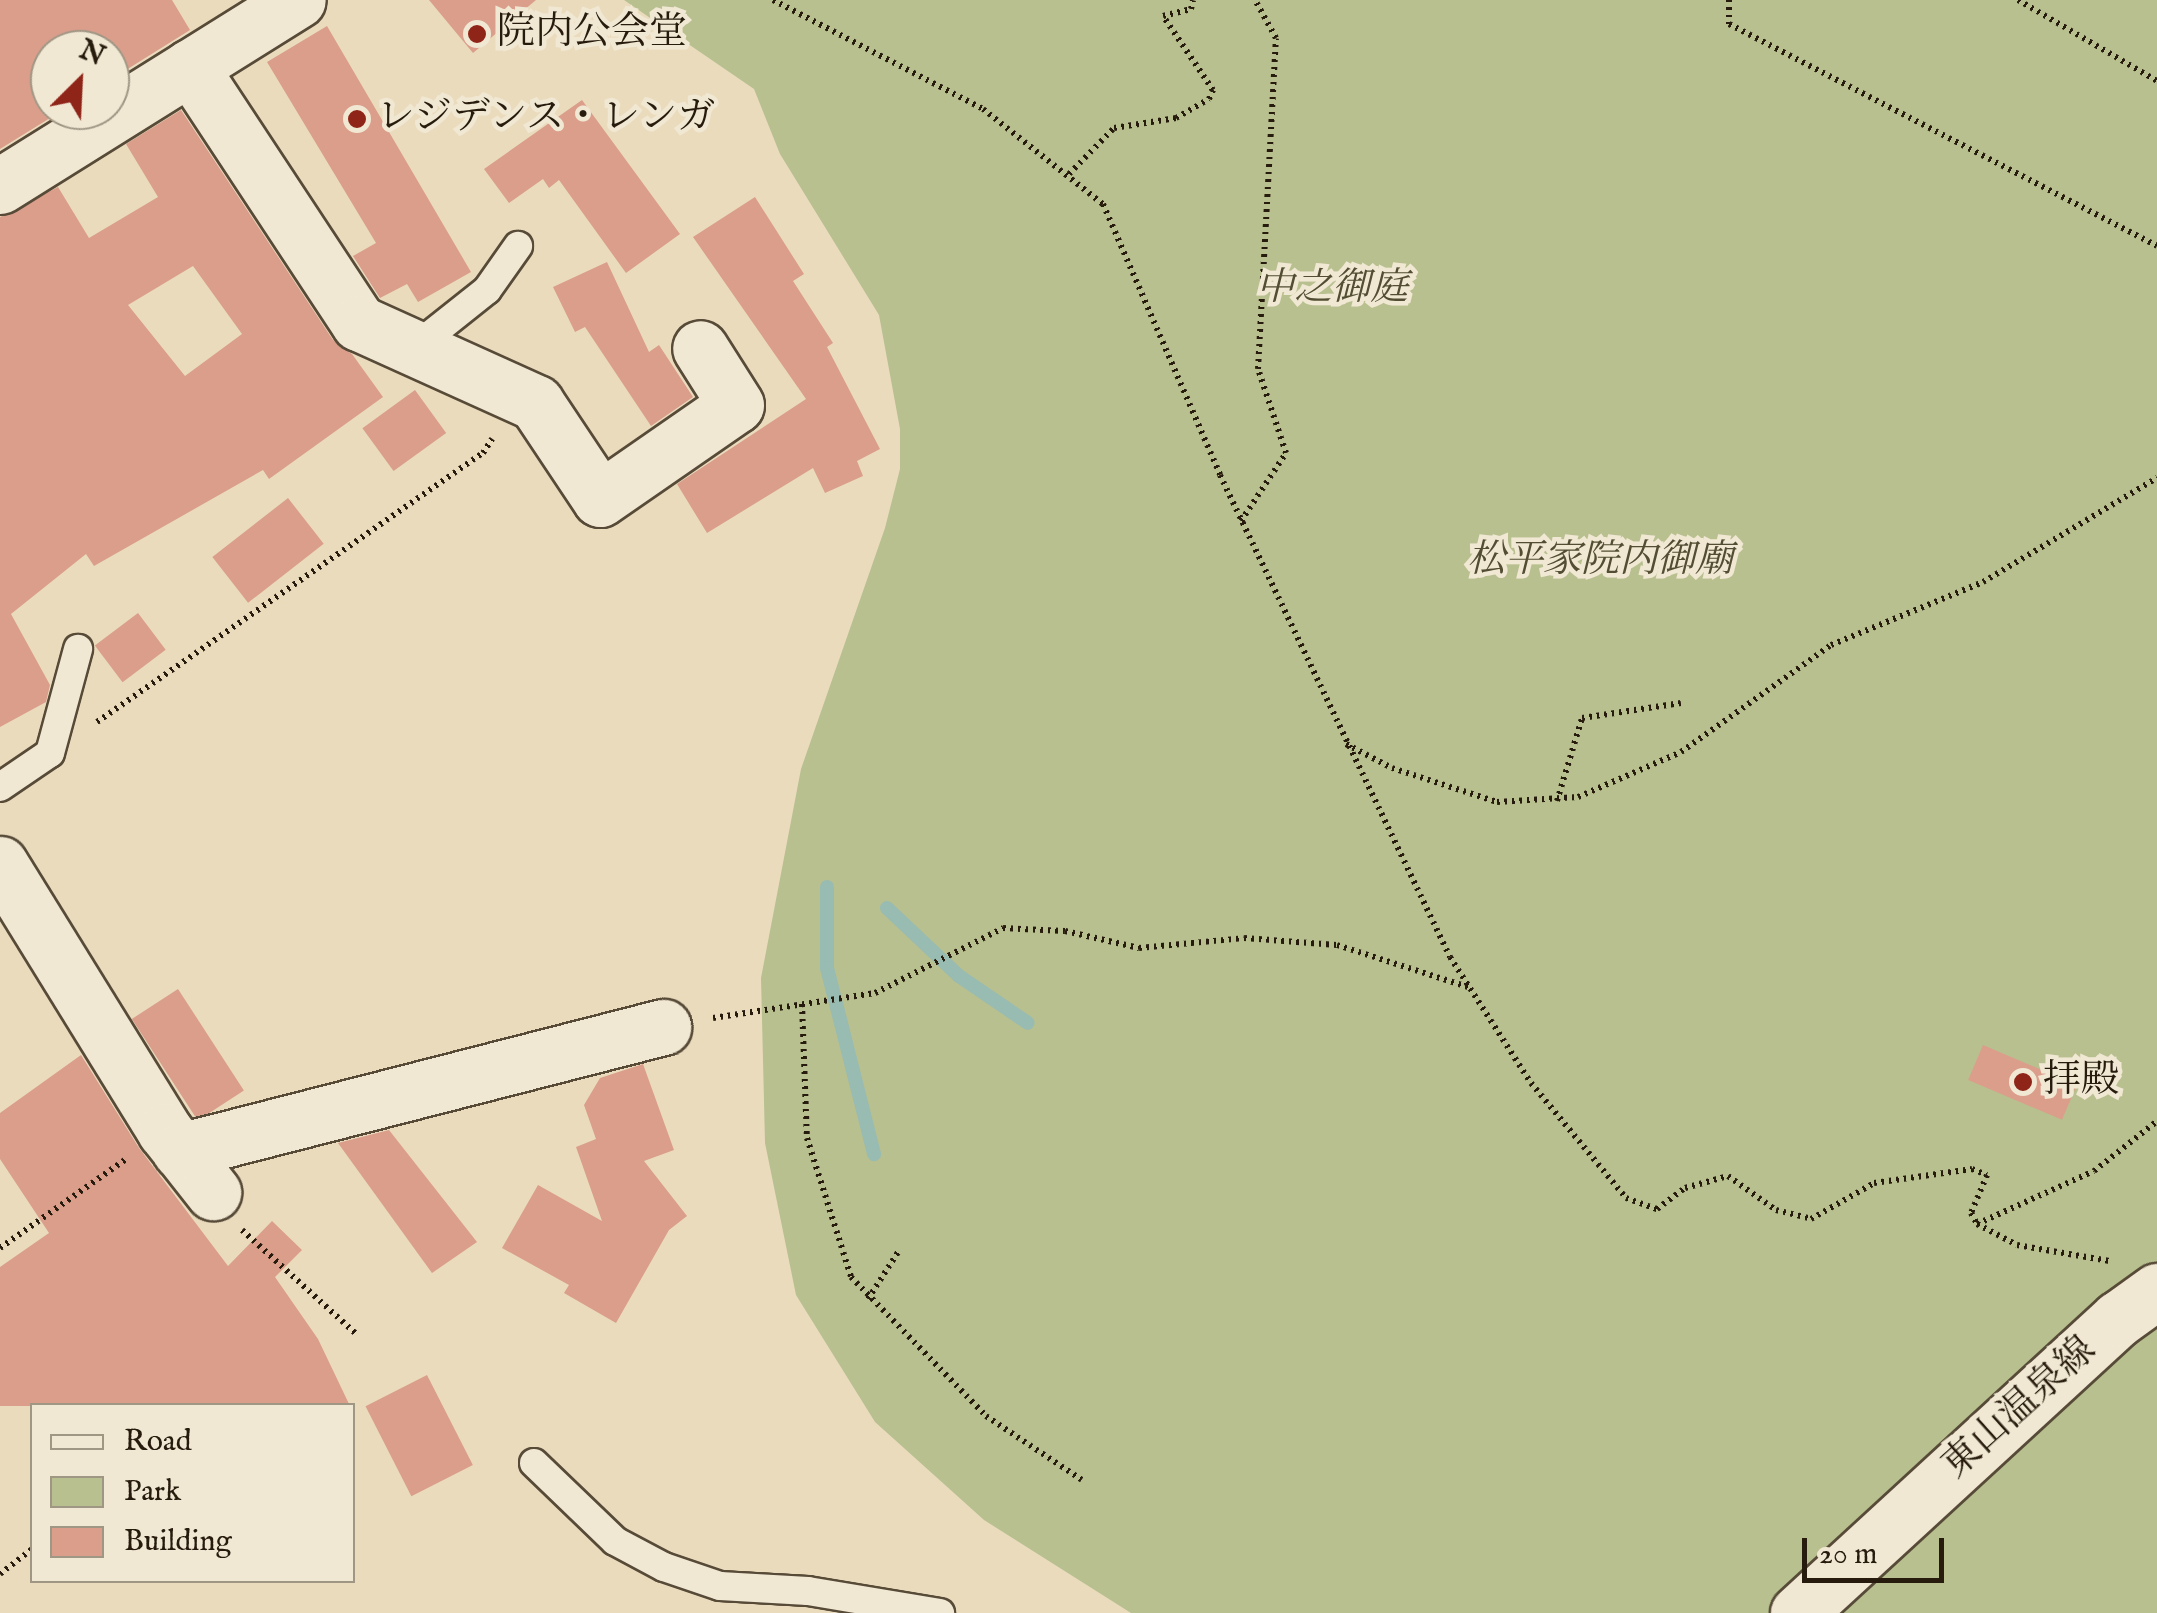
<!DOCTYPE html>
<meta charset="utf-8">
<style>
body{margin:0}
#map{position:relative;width:2157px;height:1613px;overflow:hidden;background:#eadbbd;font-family:"IM FELL English","Noto Serif JP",serif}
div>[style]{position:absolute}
.green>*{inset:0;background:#b8c08f}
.stream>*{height:14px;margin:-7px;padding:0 7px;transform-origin:7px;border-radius:7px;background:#98bbb2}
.building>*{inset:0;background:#da9e8b;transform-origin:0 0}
.path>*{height:6px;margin-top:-3px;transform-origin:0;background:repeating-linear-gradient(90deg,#261b0c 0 2.5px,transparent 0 7.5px)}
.roads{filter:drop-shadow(2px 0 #574b38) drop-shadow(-2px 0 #574b38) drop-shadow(0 2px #574b38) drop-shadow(0 -2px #574b38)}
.service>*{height:28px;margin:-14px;padding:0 14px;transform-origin:14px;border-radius:14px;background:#f1e8d4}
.minor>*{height:55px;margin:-27.5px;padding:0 27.5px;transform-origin:27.5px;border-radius:27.5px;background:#f1e8d4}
.secondary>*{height:55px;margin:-27.5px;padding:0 27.5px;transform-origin:27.5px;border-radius:27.5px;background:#f1e8d4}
.dots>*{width:28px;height:28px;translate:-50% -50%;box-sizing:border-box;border:5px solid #f1e8d4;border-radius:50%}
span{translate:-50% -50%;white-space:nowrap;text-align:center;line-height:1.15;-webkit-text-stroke:9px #f1e8d4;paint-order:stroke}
.poi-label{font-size:38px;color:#261b0c}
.left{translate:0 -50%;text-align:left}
.park-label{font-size:38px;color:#524d33;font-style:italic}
.street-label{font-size:38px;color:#261b0c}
.legend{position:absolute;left:30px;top:1403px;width:325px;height:180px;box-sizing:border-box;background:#f1e8d4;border:2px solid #a09684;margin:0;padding:12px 18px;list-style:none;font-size:30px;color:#261b0c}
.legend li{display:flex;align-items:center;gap:20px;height:50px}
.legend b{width:50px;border:2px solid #a09684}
.north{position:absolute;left:30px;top:30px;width:100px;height:100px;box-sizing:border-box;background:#f1e8d4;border:2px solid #a09684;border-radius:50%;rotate:24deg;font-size:28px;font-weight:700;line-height:40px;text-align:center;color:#261b0c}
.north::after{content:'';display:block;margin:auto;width:35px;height:45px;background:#8f2418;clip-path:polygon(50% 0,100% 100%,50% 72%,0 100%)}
.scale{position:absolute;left:1802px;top:1538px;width:142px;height:45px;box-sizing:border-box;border:5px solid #261b0c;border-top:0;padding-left:12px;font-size:30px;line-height:35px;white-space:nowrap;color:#261b0c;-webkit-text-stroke:8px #f1e8d4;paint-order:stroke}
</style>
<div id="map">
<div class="green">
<div style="clip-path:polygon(624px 0,2157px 0,2157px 1613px,1131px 1613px,984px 1520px,875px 1422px,796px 1295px,765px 1143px,761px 978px,801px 769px,885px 528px,900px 469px,900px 429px,879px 315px,780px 154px,754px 89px)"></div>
</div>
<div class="stream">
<div style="left:827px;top:887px;width:81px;rotate:90deg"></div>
<div style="left:827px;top:968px;width:192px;rotate:75.8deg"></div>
<div style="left:887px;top:908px;width:99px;rotate:43.4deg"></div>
<div style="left:959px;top:976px;width:83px;rotate:34.3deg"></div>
</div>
<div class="building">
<div style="clip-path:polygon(0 0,172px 0,190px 30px,110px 80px,110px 50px,50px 50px,50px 110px,63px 110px,0 149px)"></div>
<div style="clip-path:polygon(429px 0,536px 0,473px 53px)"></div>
<div style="clip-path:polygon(327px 26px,471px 272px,418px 302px,407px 284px,380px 298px,353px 256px,376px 243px,267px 62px)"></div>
<div style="clip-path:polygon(582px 100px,680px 234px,626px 273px,559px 180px,549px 188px,543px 179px,509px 203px,484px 169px)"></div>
<div style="clip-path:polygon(evenodd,181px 110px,333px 340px,352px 354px,383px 397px,269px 479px,263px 470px,94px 566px,86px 554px,11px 614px,50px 685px,46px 702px,0 727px,0 217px,58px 187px,89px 238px,158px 197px,126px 144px,181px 110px,193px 266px,242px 334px,185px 376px,128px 305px,193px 266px)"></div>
<div style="clip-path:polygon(755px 197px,804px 274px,793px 281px,833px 343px,827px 347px,880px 449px,857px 461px,863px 476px,825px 493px,813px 468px,707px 533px,677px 484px,806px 399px,693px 237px)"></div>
<div style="clip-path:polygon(607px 262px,649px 352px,659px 345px,693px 397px,651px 426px,585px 327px,575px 332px,553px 287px)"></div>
<div style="left:415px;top:390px;width:53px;height:65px;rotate:54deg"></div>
<div style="left:288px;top:498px;width:58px;height:96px;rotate:52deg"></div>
<div style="left:138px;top:613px;width:46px;height:54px;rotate:53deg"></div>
<div style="left:178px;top:989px;width:121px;height:55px;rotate:57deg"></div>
<div style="left:1983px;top:1045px;width:102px;height:38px;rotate:23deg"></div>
<div style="clip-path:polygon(81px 1055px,139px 1148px,228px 1266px,272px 1221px,302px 1250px,275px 1277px,318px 1339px,350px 1406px,0 1406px,0 1267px,49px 1233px,0 1159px,0 1113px)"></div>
<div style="clip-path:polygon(643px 1064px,674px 1150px,644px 1161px,687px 1216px,669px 1230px,616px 1323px,564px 1293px,569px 1285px,502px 1248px,538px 1185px,602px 1221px,576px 1147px,596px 1139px,584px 1105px,600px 1078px)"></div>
<div style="clip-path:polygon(389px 1130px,477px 1242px,432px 1273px,338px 1143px)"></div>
<div style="left:427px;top:1375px;width:101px;height:69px;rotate:63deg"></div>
</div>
<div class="path">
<div style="left:773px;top:0;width:237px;rotate:27.4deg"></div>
<div style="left:983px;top:109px;width:153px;rotate:38.4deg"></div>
<div style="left:1103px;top:204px;width:295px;rotate:66.6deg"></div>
<div style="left:1220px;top:475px;width:534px;rotate:64.49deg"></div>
<div style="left:1450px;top:957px;width:150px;rotate:57.3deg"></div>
<div style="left:1531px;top:1083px;width:149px;rotate:50.4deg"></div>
<div style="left:1626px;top:1198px;width:33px;rotate:20deg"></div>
<div style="left:1657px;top:1209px;width:35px;rotate:-37deg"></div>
<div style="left:1685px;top:1188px;width:45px;rotate:-15.6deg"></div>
<div style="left:1728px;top:1176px;width:59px;rotate:35.3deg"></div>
<div style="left:1776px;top:1210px;width:36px;rotate:14deg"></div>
<div style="left:1811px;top:1219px;width:73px;rotate:-29.7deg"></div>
<div style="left:1874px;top:1183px;width:99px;rotate:-8.1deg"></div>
<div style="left:1972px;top:1169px;width:16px;rotate:22deg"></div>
<div style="left:1987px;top:1175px;width:41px;rotate:112.8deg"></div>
<div style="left:1971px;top:1213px;width:13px;rotate:61deg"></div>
<div style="left:1977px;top:1224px;width:128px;rotate:-24.4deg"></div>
<div style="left:2094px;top:1171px;width:80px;rotate:-38.4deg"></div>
<div style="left:1729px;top:0;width:24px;rotate:90deg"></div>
<div style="left:1729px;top:24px;width:482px;rotate:27.4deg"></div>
<div style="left:2018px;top:0;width:161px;rotate:30.2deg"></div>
<div style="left:1069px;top:174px;width:64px;rotate:-45.6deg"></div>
<div style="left:1114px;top:128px;width:63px;rotate:-9.2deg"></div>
<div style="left:1176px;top:118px;width:38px;rotate:-30deg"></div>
<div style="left:1209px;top:99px;width:10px;rotate:-66deg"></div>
<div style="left:1213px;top:90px;width:89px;rotate:-124deg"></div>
<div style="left:1163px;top:16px;width:29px;rotate:-14deg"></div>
<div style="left:1191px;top:9px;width:9px;rotate:-77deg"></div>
<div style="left:1241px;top:521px;width:82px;rotate:-56.5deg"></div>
<div style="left:1286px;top:453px;width:89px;rotate:-108.4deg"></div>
<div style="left:1258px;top:369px;width:331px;rotate:-86.9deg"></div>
<div style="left:1276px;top:38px;width:43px;rotate:-118.9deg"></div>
<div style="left:97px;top:722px;width:470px;rotate:-34.9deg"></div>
<div style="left:483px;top:453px;width:17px;rotate:-57deg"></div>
<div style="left:1346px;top:744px;width:52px;rotate:27.6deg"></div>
<div style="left:1392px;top:768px;width:110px;rotate:17.9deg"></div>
<div style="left:1497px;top:802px;width:81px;rotate:-3.5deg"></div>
<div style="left:1578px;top:797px;width:112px;rotate:-23.6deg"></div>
<div style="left:1681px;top:752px;width:184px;rotate:-35.5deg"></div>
<div style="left:1831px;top:645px;width:165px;rotate:-22.5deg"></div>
<div style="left:1983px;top:582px;width:203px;rotate:-30.9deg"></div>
<div style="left:1557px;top:801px;width:87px;rotate:-73.2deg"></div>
<div style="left:1582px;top:718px;width:100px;rotate:-8.6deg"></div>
<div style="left:802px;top:1004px;width:134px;rotate:87.9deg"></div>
<div style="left:807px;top:1138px;width:146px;rotate:72.4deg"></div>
<div style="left:851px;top:1277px;width:194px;rotate:45.8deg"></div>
<div style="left:986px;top:1416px;width:115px;rotate:33.7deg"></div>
<div style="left:713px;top:1018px;width:164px;rotate:-8.8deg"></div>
<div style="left:875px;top:993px;width:144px;rotate:-26.9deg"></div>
<div style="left:1003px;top:928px;width:62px;rotate:2.8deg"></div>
<div style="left:1065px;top:931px;width:76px;rotate:12.9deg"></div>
<div style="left:1139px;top:948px;width:105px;rotate:-5.4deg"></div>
<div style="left:1244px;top:938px;width:93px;rotate:4.3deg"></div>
<div style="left:1337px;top:945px;width:138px;rotate:17.8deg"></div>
<div style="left:1977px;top:1224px;width:45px;rotate:27.7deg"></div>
<div style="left:2017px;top:1245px;width:94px;rotate:9.8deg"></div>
<div style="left:242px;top:1230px;width:153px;rotate:42.3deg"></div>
<div style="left:0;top:1248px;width:154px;rotate:-35.2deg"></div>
<div style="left:868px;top:1299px;width:59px;rotate:-57.4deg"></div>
<div style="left:0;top:1574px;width:41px;rotate:-38deg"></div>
</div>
<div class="roads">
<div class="service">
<div style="left:414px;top:348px;width:93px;rotate:-38.5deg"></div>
<div style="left:487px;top:290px;width:54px;rotate:-54.8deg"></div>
<div style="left:0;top:787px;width:60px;rotate:-34.2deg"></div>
<div style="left:50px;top:753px;width:108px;rotate:-74.9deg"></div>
<div style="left:534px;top:1463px;width:112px;rotate:43.9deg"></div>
<div style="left:615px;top:1541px;width:55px;rotate:28deg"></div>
<div style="left:664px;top:1567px;width:59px;rotate:18.7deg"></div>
<div style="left:720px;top:1586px;width:88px;rotate:3.3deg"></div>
<div style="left:808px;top:1591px;width:134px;rotate:9.5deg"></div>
</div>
<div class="minor">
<div style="left:190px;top:67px;width:307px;rotate:56.6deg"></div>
<div style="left:359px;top:323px;width:194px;rotate:24.3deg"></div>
<div style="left:536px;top:403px;width:115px;rotate:56.3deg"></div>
<div style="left:600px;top:499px;width:165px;rotate:-34.7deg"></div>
<div style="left:736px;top:405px;width:67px;rotate:-122.3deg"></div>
<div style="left:0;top:186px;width:351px;rotate:-32deg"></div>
<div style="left:0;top:864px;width:314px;rotate:58.3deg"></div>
<div style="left:165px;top:1131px;width:78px;rotate:51.8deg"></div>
<div style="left:180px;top:1151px;width:499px;rotate:-14.4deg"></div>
</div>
<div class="secondary">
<div style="left:1798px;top:1613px;width:435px;rotate:-42.6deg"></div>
<div style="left:2118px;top:1319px;width:48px;rotate:-35.7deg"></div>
</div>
</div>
<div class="dots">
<div style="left:477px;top:34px;background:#8f2418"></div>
<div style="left:357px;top:119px;background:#8f2418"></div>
<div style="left:2023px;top:1082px;background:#8f2418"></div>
</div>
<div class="poi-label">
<span class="left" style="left:497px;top:34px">院内公会堂</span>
<span class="left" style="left:377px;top:119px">レジデンス・レンガ</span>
<span class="left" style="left:2043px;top:1082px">拝殿</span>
</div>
<div class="park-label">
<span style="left:1332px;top:290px">中之御庭</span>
<span style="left:1600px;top:562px">松平家院内御廟</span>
</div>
<div class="street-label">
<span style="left:2020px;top:1409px;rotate:-42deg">東山温泉線</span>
</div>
<ul class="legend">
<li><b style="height:12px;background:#f1e8d4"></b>Road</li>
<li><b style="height:28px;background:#b8c08f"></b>Park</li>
<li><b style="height:28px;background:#da9e8b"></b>Building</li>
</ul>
<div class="north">N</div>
<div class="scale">20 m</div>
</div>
